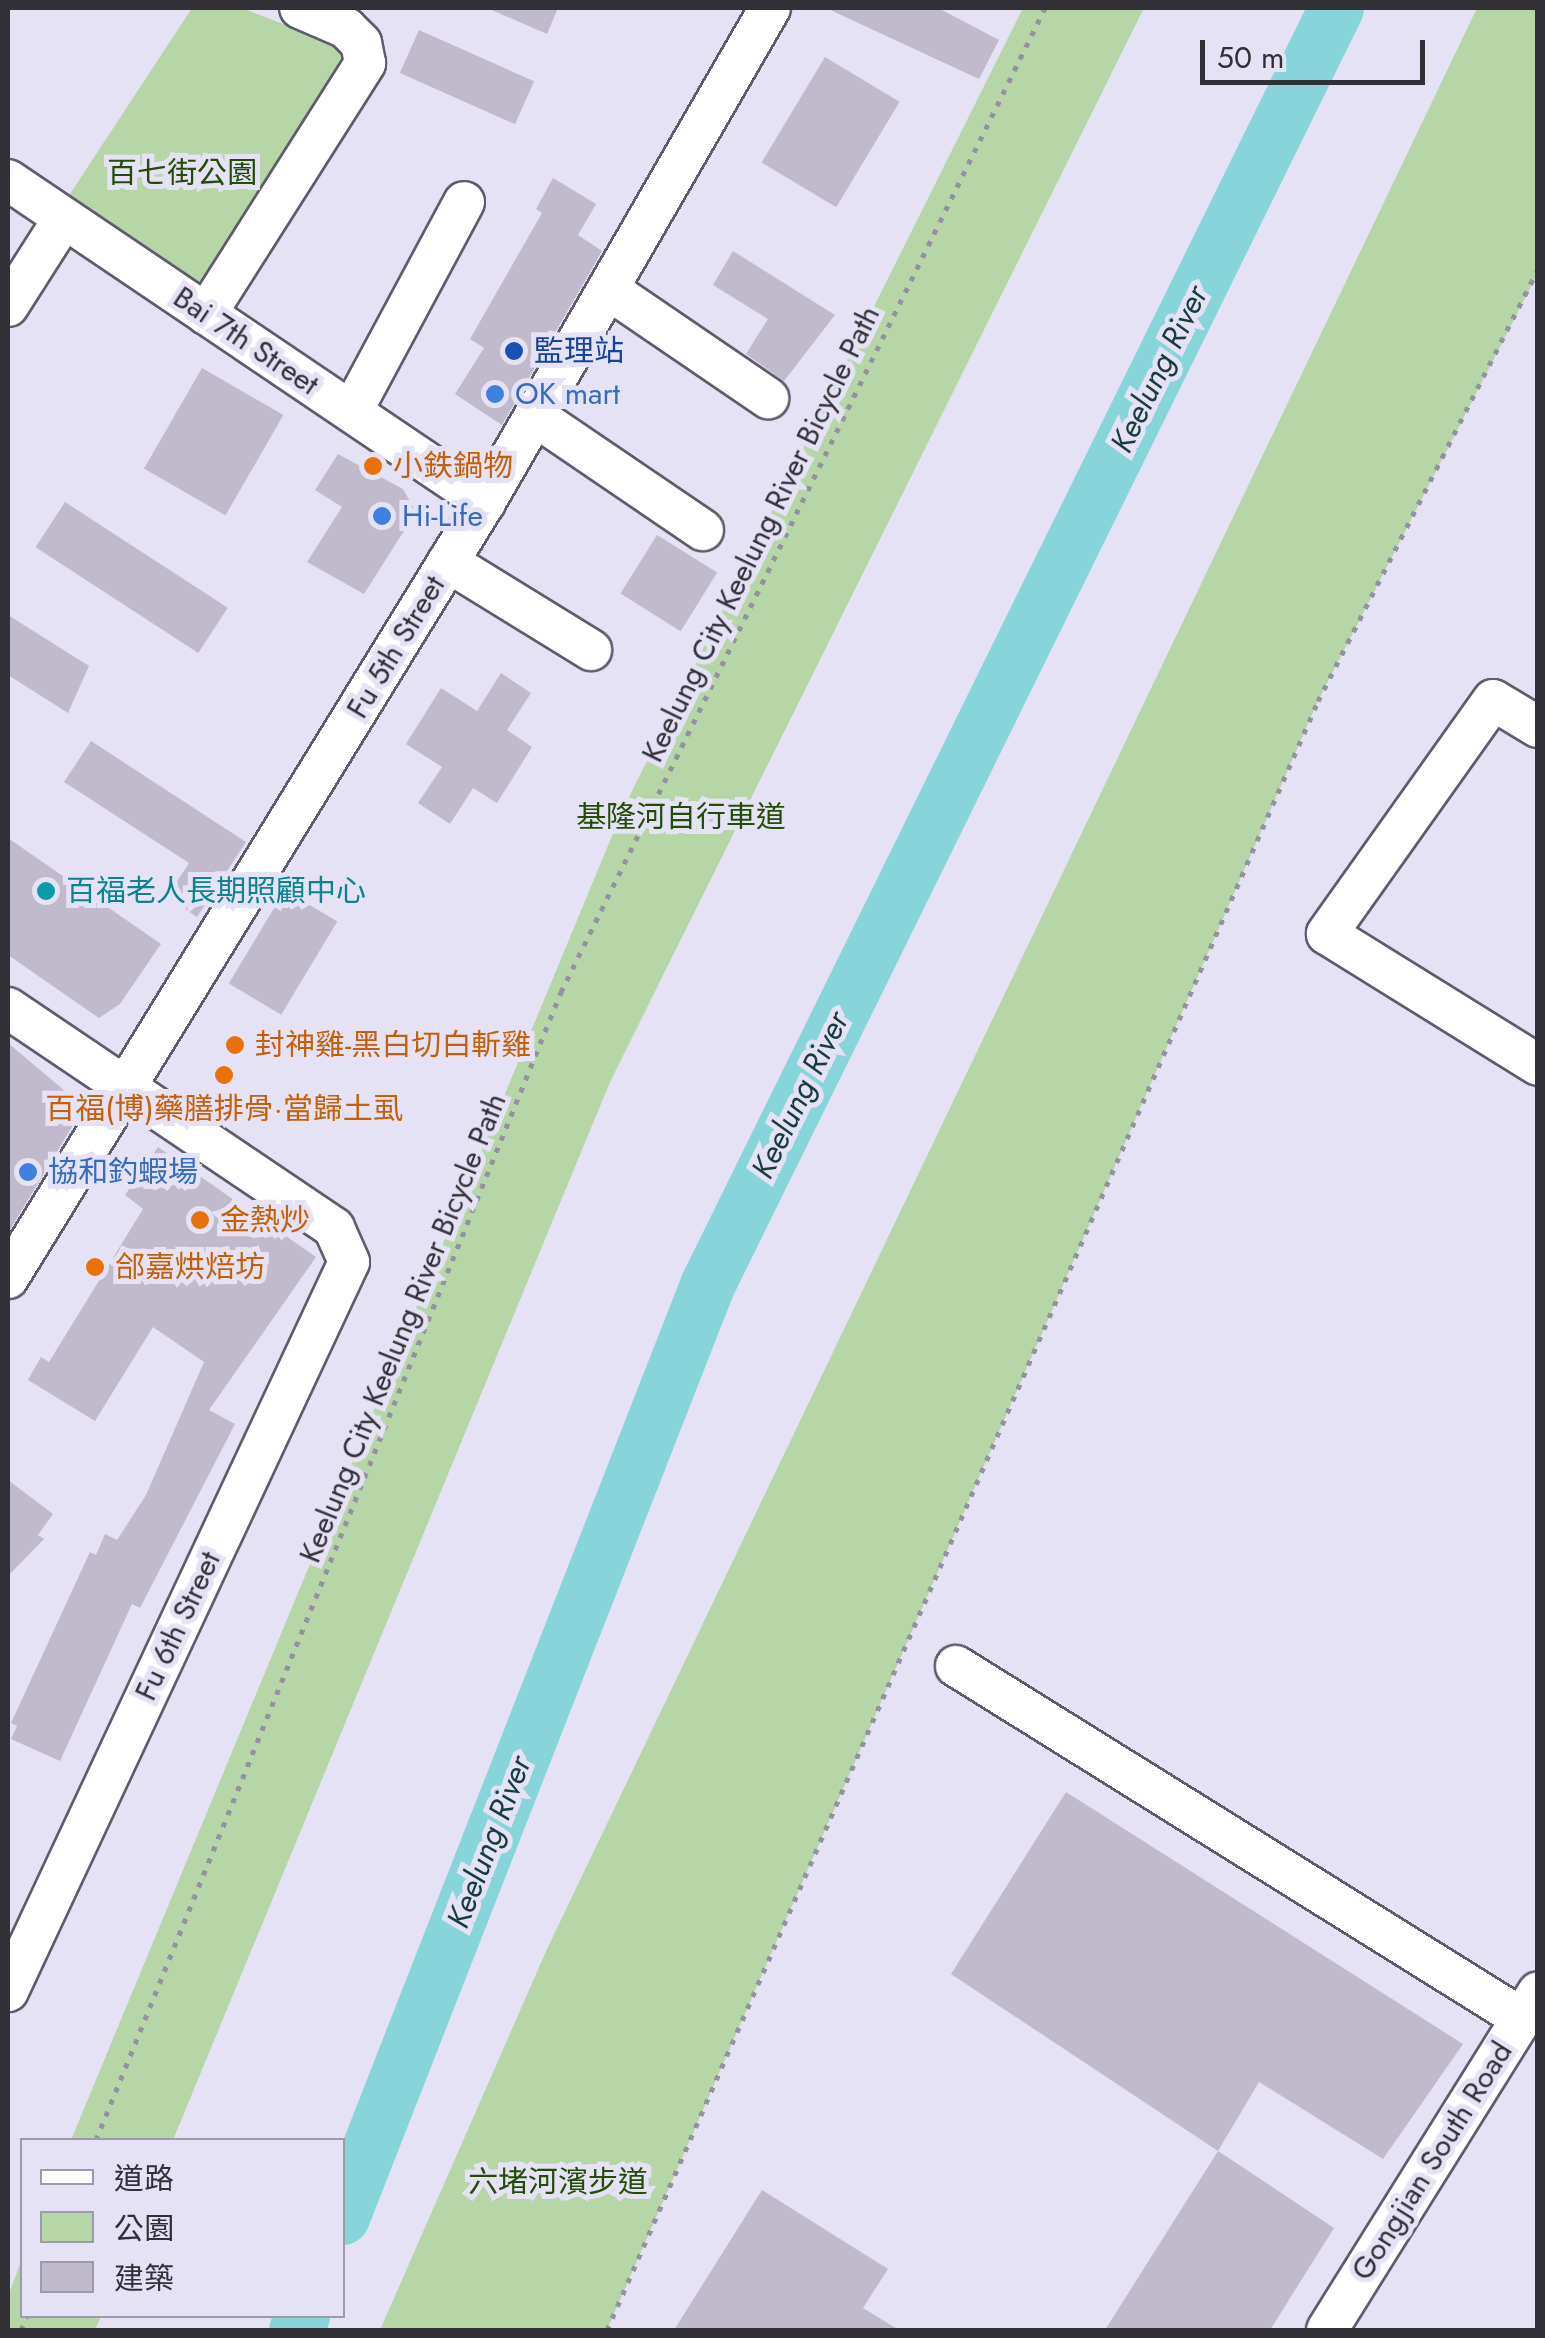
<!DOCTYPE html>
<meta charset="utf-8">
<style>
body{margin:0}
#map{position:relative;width:1545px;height:2338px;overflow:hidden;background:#e5e2f5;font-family:Jost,"Noto Sans TC",sans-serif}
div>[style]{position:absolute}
.green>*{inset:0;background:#b6d6a8}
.river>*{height:55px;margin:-27.5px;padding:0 27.5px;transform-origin:27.5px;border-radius:27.5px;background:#87d4da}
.building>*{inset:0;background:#c0bacc;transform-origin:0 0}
.path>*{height:5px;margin-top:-2.5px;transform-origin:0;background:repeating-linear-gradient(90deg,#9492a0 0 5px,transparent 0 13px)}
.roads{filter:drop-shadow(2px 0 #5e5c6c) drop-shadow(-2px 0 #5e5c6c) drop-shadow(0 2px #5e5c6c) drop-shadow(0 -2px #5e5c6c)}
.minor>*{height:40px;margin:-20px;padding:0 20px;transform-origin:20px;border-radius:20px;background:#fff}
.dots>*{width:28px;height:28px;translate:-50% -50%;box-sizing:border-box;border:5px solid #e5e2f5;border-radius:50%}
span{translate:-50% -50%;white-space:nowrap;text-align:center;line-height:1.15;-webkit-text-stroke:10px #e5e2f5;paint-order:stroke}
.park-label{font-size:30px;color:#234d07}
.street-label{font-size:30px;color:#313037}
.transit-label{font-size:30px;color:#164399}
.left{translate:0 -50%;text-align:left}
.shop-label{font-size:30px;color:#366cbe}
.food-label{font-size:30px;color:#c56008}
.culture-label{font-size:30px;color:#0d838f}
.water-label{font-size:32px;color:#163c3f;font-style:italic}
.frame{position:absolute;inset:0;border:10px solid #313037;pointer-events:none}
.legend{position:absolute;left:20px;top:2138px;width:325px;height:180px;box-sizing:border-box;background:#e5e2f5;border:2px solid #9d9ba9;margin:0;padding:12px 18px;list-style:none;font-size:30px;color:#313037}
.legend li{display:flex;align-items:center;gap:20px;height:50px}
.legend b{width:50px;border:2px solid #9d9ba9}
.scale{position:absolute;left:1200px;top:40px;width:225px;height:45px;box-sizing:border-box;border:5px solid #313037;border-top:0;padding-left:12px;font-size:30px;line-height:35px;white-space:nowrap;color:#313037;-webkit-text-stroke:8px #e5e2f5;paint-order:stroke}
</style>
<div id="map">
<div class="green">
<div style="clip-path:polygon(192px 8px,242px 8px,353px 51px,204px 291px,66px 200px)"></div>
<div style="clip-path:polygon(1023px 8px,1144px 8px,610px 1082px,173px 2140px,71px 2140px,624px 807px)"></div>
<div style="clip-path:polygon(1477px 8px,1537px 8px,1537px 275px,1318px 701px,607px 2330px,380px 2330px,547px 1949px)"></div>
<div style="clip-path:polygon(22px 2259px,22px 2316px,101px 2316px,95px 2330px,8px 2330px,8px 2296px)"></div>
</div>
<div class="river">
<div style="left:342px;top:2217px;width:1001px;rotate:-68.61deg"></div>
<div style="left:707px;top:1285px;width:1424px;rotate:-63.78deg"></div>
<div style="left:296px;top:2330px;width:15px;rotate:-67deg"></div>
</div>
<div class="building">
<div style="clip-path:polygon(487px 8px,558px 8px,547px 34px)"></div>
<div style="clip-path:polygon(826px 8px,938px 8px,999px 40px,979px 79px)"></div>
<div style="left:419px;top:30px;width:126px;height:47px;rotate:24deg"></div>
<div style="left:825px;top:57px;width:87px;height:123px;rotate:31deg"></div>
<div style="clip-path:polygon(553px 178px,596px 204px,578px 235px,602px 251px,502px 425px,455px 394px,484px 348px,470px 339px,542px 213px,536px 209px)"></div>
<div style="clip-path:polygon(733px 251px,835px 315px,784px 381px,746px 354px,768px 319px,713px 285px)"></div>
<div style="left:202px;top:368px;width:94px;height:116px;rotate:30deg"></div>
<div style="clip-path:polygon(338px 454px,403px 489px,416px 512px,364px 594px,307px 562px,342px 507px,315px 490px)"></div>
<div style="left:65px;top:502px;width:194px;height:54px;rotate:33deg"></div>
<div style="left:657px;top:535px;width:71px;height:69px;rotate:32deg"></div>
<div style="clip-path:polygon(8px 615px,89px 666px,68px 713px,8px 675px)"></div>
<div style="clip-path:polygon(501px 673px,531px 693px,507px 730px,532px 747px,497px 803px,473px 788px,450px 824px,418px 803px,442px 767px,406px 744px,441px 688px,477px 711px)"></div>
<div style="clip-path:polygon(91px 741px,246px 842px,197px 917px,167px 897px,189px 863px,64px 782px)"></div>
<div style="clip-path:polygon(8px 838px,161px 944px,120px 1004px,99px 1018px,8px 955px)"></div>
<div style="left:285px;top:890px;width:61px;height:109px;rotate:31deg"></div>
<div style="clip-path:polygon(8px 1043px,84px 1107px,8px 1233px)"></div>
<div style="clip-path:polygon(158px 1147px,316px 1257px,209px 1410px,235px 1424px,140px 1608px,132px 1604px,60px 1761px,11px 1739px,17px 1726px,11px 1723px,90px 1552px,96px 1555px,105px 1534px,117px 1540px,146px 1495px,204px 1362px,153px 1327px,95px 1421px,28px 1380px,41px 1357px,49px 1362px,143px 1209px,125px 1195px)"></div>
<div style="clip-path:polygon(8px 1480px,53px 1514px,38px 1535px,44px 1539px,8px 1576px)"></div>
<div style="clip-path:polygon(1066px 1792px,1463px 2044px,1383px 2159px,1259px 2082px,1218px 2151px,951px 1974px)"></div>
<div style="clip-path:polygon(1218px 2151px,1334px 2228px,1270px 2330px,1105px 2330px)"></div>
<div style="clip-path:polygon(762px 2190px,888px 2269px,863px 2308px,899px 2330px,674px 2330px)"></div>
</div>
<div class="path">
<div style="left:96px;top:2140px;width:1239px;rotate:-67.95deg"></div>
<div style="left:561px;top:992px;width:1097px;rotate:-63.81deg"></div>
<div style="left:21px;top:2330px;width:15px;rotate:-67deg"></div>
<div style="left:607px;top:2330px;width:1777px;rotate:-66.42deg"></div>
<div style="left:1318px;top:701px;width:484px;rotate:-63deg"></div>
</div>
<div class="roads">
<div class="minor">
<div style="left:8px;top:180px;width:576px;rotate:34.02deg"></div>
<div style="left:608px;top:289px;width:194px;rotate:34.3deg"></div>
<div style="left:8px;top:306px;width:104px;rotate:-57.5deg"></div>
<div style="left:206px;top:314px;width:297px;rotate:-57.6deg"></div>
<div style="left:365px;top:63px;width:20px;rotate:-101deg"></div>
<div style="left:361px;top:43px;width:21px;rotate:-135deg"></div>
<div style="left:346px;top:28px;width:50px;rotate:-156.5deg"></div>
<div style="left:352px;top:411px;width:237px;rotate:-61.8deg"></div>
<div style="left:535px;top:416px;width:203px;rotate:34.2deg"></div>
<div style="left:448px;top:562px;width:168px;rotate:31.6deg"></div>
<div style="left:1538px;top:727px;width:52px;rotate:-149deg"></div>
<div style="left:1493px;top:700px;width:287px;rotate:125.4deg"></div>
<div style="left:1327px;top:934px;width:248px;rotate:31.8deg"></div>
<div style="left:8px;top:1008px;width:393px;rotate:34deg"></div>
<div style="left:334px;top:1228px;width:37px;rotate:66deg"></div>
<div style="left:349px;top:1262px;width:805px;rotate:115.07deg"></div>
<div style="left:8px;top:1278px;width:911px;rotate:-58.42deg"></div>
<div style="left:485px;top:502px;width:570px;rotate:-60.02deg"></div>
<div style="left:956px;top:1666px;width:666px;rotate:31.92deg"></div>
<div style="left:1327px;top:2330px;width:398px;rotate:-58deg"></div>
</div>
</div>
<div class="dots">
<div style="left:514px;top:351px;background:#1a4fb4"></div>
<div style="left:495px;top:394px;background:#3f7fe0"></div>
<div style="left:373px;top:466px;background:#e8710a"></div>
<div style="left:382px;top:516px;background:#3f7fe0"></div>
<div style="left:46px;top:891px;background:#0f9aa8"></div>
<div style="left:235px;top:1045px;background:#e8710a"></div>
<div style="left:224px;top:1075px;background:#e8710a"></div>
<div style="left:28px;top:1172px;background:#3f7fe0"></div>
<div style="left:200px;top:1220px;background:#e8710a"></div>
<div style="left:95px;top:1267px;background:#e8710a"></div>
</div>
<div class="park-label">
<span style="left:182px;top:173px">百七街公園</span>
<span style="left:681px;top:817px">基隆河自行車道</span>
<span style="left:558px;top:2182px">六堵河濱步道</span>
</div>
<div class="street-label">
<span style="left:246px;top:341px;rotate:34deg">Bai 7th Street</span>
<span style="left:761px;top:534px;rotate:-64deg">Keelung City Keelung River Bicycle Path</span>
<span style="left:396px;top:647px;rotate:-59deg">Fu 5th Street</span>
<span style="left:403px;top:1328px;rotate:-68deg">Keelung City Keelung River Bicycle Path</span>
<span style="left:178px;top:1626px;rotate:-65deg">Fu 6th Street</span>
<span style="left:1432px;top:2161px;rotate:-58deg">Gongjian South Road</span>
</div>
<div class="transit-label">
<span class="left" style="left:534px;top:351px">監理站</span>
</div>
<div class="shop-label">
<span class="left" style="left:515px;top:394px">OK mart</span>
<span class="left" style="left:402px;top:516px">Hi-Life</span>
<span class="left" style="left:48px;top:1172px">協和釣蝦場</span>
</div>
<div class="food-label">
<span class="left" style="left:393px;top:466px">小鉄鍋物</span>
<span class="left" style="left:255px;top:1045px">封神雞-黑白切白斬雞</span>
<span style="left:224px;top:1109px">百福(博)藥膳排骨·當歸土虱</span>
<span class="left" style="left:220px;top:1220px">金熱炒</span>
<span class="left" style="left:115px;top:1267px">郃嘉烘焙坊</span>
</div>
<div class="culture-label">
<span class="left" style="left:66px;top:891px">百福老人長期照顧中心</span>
</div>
<div class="water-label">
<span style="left:1159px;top:369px;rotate:-64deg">Keelung River</span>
<span style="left:800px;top:1095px;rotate:-64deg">Keelung River</span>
<span style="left:489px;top:1842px;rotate:-69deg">Keelung River</span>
</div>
<div class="frame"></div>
<ul class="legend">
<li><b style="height:12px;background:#fff"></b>道路</li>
<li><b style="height:28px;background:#b6d6a8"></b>公園</li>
<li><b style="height:28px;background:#c0bacc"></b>建築</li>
</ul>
<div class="scale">50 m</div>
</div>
